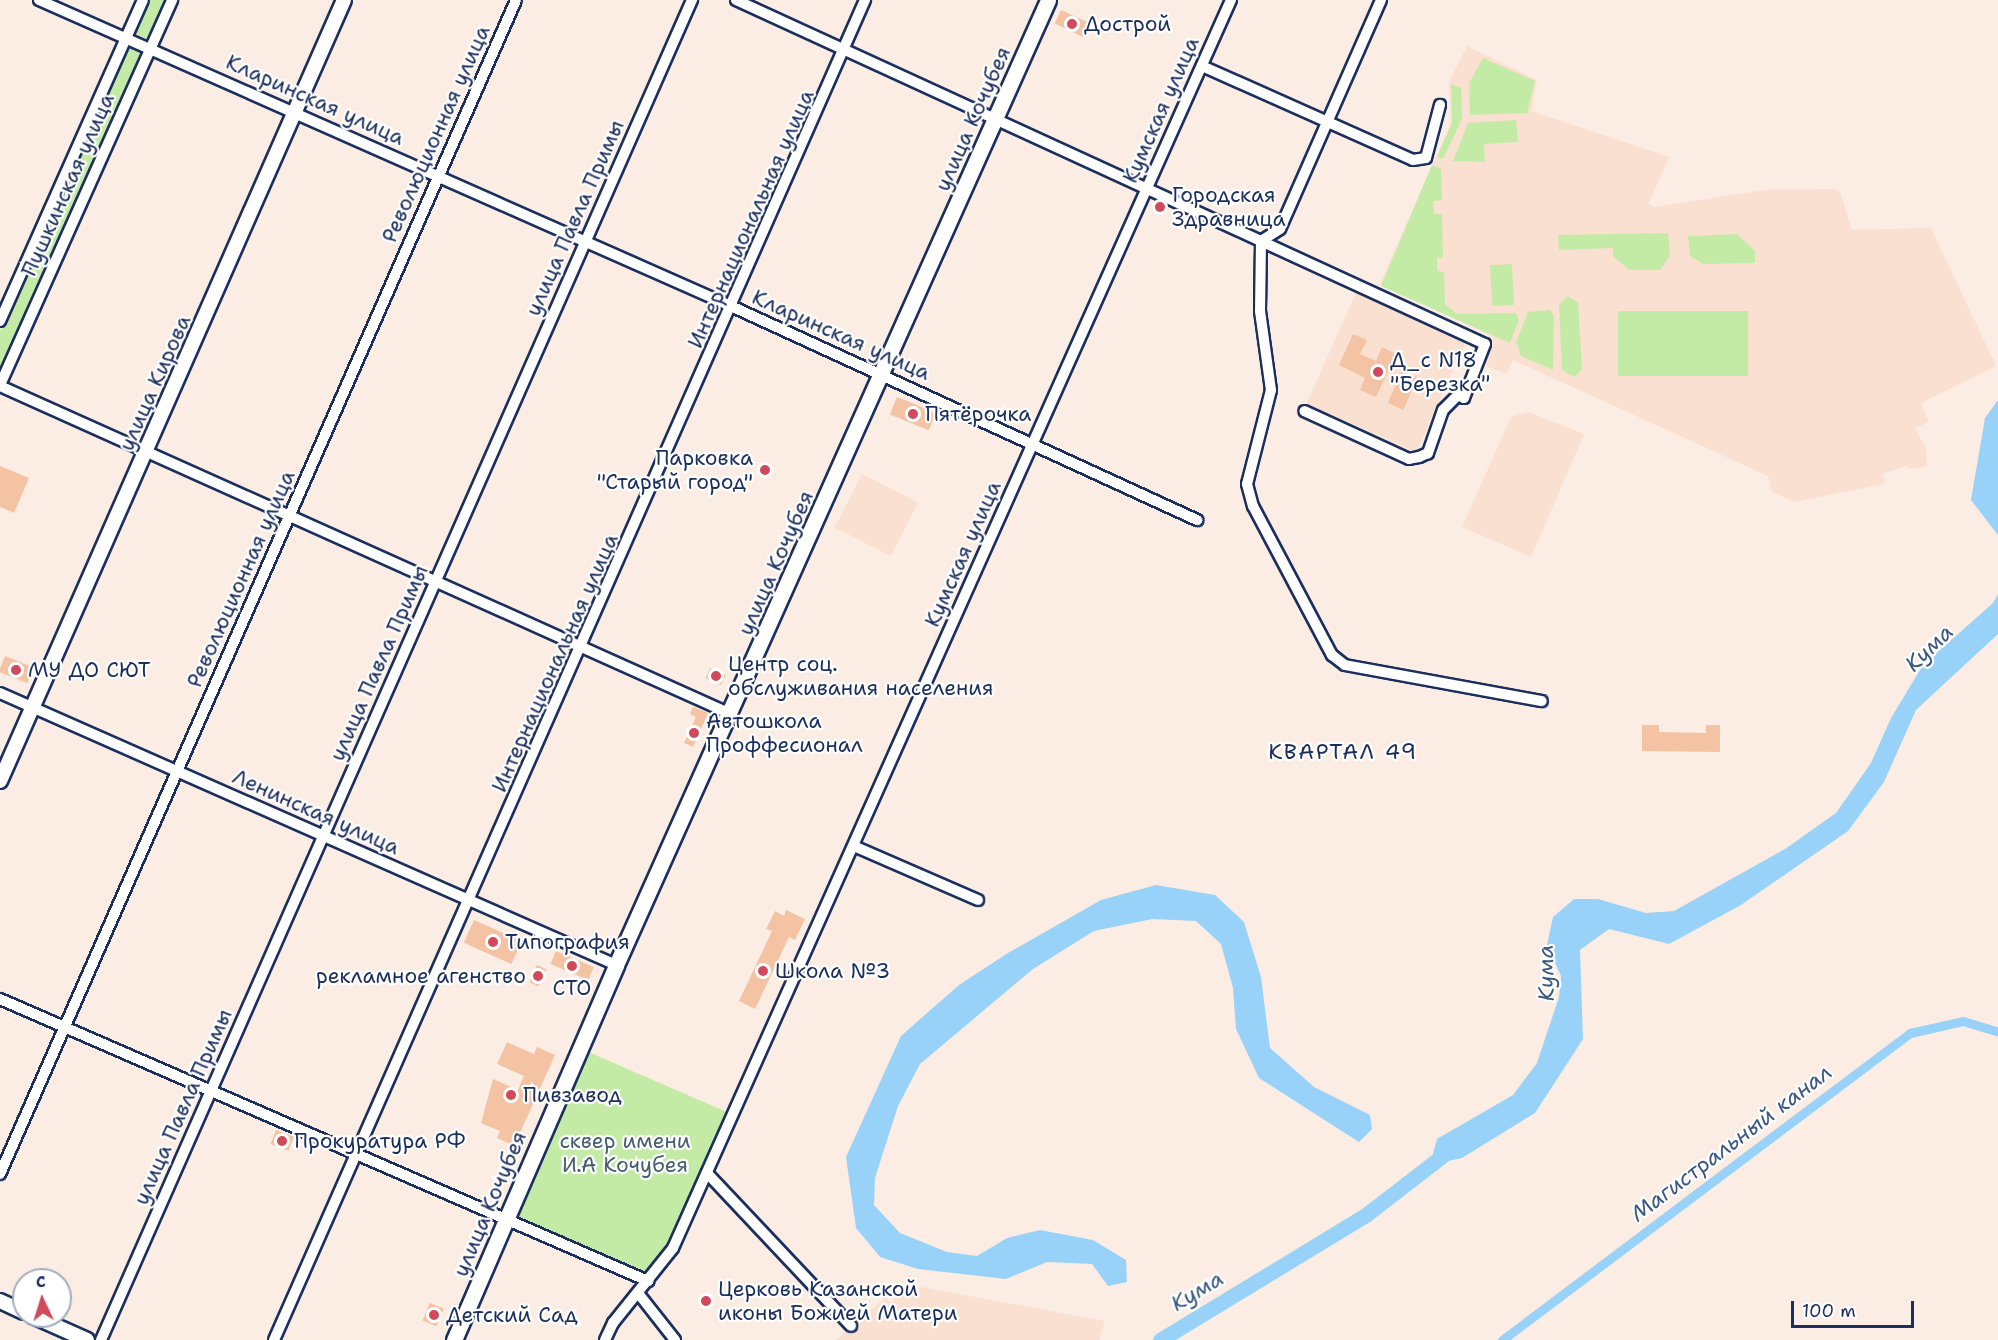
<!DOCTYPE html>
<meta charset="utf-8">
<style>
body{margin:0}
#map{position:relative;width:1998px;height:1340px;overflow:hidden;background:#fbede3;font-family:"Shantell Sans",sans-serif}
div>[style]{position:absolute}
.built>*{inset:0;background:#f9e0d0;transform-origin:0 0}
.green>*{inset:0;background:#c4eba6;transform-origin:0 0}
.water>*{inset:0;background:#98d2f8}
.canal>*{height:9px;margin:-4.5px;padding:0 4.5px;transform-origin:4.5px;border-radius:4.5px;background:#98d2f8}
.river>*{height:15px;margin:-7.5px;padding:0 7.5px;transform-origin:7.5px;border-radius:7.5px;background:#98d2f8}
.building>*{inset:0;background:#f3c3a3;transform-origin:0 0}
.roads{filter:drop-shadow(2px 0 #1b2f5e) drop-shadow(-2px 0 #1b2f5e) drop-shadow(0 2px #1b2f5e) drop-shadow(0 -2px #1b2f5e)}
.street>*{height:10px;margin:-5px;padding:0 5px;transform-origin:5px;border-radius:5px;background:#fff}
.secondary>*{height:14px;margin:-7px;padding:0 7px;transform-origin:7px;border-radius:7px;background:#fff}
.primary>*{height:15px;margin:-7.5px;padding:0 7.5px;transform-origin:7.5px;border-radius:7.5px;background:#fff}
.dots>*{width:16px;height:16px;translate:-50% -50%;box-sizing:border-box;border:3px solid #fff;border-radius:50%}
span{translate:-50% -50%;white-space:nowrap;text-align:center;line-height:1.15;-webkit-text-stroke:4.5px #fff;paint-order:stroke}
.poi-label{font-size:21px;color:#1b2f5e}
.left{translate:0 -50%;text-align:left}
.right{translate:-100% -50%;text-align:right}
.street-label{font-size:21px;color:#1b2f5e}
.park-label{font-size:21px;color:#455e70}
.water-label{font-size:22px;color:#3a5884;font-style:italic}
.neighbourhood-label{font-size:22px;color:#1b2f5e;letter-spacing:1.5px}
.north{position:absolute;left:12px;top:1268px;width:60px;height:60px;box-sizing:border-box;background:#fff;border:2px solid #a4acbf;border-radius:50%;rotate:356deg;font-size:16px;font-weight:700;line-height:24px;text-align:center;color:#1b2f5e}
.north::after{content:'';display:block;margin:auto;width:21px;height:27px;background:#d1495b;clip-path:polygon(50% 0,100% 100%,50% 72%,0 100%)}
.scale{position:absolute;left:1791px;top:1301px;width:123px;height:27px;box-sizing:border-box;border:3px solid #1b2f5e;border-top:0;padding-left:8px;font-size:18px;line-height:21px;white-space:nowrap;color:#1b2f5e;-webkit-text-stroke:4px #fff;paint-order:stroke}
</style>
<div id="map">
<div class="built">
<div style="clip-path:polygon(1467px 46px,1537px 80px,1531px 111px,1669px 157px,1649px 203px,1653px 207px,1766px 190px,1835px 189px,1840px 192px,1852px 230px,1931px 228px,1996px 366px,1921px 403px,1929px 422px,1915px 428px,1926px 448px,1927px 466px,1909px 469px,1907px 465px,1883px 474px,1885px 484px,1794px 502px,1772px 492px,1768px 476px,1513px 360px,1507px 374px,1488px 367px,1483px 361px,1493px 337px,1380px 284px,1451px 123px,1449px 82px)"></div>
<div style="left:1356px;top:293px;width:120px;height:121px;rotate:24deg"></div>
<div style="clip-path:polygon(1529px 412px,1584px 434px,1531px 557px,1462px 527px,1511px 417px)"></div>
<div style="left:862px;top:474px;width:63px;height:60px;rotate:27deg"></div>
<div style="clip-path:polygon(921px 1287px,1105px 1321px,1099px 1340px,836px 1340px,886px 1297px,891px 1303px,901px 1293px,907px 1299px)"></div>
</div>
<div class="green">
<div style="clip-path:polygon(148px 0,165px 0,147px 39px,133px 33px)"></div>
<div style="clip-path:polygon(128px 43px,145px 49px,0 373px,0 331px)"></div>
<div style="clip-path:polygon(1483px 58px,1535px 81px,1527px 113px,1470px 115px,1469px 83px)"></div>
<div style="clip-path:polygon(1451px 84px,1461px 88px,1462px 119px,1443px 159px,1437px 157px,1452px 123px)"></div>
<div style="clip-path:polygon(1516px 120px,1518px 142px,1484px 144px,1485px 162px,1453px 161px,1468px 123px)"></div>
<div style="clip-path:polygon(1432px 165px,1441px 169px,1442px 200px,1433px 201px,1434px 214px,1442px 214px,1443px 258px,1437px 258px,1437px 271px,1444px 272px,1445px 304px,1457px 314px,1516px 313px,1519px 320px,1510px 343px,1381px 286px)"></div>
<div style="clip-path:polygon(1668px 233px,1670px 256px,1660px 270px,1629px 270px,1613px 256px,1613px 248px,1559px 250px,1558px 235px)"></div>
<div style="clip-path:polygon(1737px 234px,1755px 251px,1755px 263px,1703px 264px,1690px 256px,1688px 236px)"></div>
<div style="left:1512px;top:264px;width:41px;height:22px;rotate:87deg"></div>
<div style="clip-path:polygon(1568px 296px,1578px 303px,1582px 369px,1575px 377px,1562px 370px,1559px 305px)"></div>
<div style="clip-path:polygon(1550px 310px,1554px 316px,1553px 370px,1521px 356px,1516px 342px,1528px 312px)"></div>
<div style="left:1618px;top:311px;width:130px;height:65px"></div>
<div style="clip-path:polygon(586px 1051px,727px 1112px,667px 1244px,643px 1273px,514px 1217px)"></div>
</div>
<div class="water">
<div style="clip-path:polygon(1998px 400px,1998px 535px,1971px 500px,1985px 418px)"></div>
<div style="clip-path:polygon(1998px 594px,1998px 634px,1916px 710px,1884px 782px,1848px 831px,1741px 905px,1669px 944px,1609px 929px,1580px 950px,1583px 1039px,1535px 1113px,1462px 1158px,1430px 1165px,1437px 1139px,1513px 1095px,1537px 1063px,1559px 997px,1561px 976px,1547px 945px,1553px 917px,1574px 899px,1598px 899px,1646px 913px,1674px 911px,1785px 849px,1836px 813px,1871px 763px,1891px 718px,1923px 665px,1993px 603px)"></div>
<div style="clip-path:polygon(1156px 885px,1215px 895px,1244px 922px,1261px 977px,1270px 1048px,1314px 1087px,1370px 1115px,1372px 1129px,1359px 1142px,1259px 1078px,1236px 1029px,1233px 988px,1221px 944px,1196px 921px,1152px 919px,1094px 931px,1033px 969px,920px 1064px,898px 1106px,875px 1178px,874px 1205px,900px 1233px,947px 1252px,977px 1256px,1007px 1238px,1040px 1230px,1093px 1240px,1126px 1260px,1127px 1282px,1108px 1286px,1092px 1264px,1047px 1262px,1006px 1279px,918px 1269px,880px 1257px,856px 1228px,846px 1157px,901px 1036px,959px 985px,1008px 953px,1101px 900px)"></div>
</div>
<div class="canal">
<div style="left:1502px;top:1340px;width:511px;rotate:-36.96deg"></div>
<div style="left:1910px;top:1033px;width:54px;rotate:-12.8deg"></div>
<div style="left:1963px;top:1021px;width:37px;rotate:17deg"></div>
</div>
<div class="river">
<div style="left:1160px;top:1340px;width:242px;rotate:-31.3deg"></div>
<div style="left:1367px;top:1214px;width:100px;rotate:-37.7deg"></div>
</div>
<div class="building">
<div style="left:1061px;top:10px;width:31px;height:15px;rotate:25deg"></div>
<div style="clip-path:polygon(1353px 334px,1367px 340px,1360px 354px,1376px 361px,1382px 347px,1396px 354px,1376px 397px,1360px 390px,1365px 378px,1339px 365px)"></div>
<div style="left:1402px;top:371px;width:17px;height:35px;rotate:24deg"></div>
<div style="left:897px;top:397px;width:42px;height:19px;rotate:22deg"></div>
<div style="clip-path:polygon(0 466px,29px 478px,14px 513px,0 507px)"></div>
<div style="left:5px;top:656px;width:31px;height:17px;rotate:22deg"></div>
<div style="left:710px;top:668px;width:17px;height:11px;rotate:24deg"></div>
<div style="clip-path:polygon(693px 707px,708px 713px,693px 747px,684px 743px,696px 717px,690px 714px)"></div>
<div style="clip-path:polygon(1642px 725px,1659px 725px,1659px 732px,1706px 733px,1706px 725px,1720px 725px,1720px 752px,1642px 751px)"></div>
<div style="clip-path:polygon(786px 910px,805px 919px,795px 940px,789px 937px,755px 1009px,739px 1001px,772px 931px,766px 929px,775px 911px,784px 916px)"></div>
<div style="left:474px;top:920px;width:52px;height:25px;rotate:24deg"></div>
<div style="left:556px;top:951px;width:41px;height:14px;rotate:23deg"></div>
<div style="left:537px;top:965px;width:10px;height:19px;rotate:24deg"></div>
<div style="clip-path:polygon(507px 1042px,534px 1054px,537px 1047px,555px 1055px,514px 1146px,497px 1138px,500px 1131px,481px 1123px,493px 1079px,518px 1090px,524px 1076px,497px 1064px)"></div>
<div style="left:276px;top:1130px;width:19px;height:15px;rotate:21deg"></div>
<div style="left:430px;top:1303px;width:15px;height:19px;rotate:23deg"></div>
</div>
<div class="roads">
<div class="street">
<div style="left:39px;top:0;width:759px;rotate:23.86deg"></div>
<div style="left:733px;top:307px;width:511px;rotate:24.66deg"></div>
<div style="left:736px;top:0;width:824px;rotate:24.67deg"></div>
<div style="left:1485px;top:344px;width:58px;rotate:111.3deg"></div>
<div style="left:1464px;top:398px;width:7px;rotate:-153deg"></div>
<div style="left:1458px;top:395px;width:21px;rotate:135deg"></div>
<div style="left:1443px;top:410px;width:46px;rotate:109.2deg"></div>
<div style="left:1428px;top:453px;width:10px;rotate:156deg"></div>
<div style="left:1419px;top:457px;width:10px;rotate:169deg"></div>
<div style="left:1409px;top:459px;width:115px;rotate:-155.4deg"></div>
<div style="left:1381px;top:0;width:250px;rotate:113.8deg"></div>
<div style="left:1280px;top:229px;width:22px;rotate:148deg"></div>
<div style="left:1261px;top:241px;width:70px;rotate:90.8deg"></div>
<div style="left:1260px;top:311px;width:80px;rotate:82.1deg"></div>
<div style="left:1271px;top:390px;width:97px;rotate:104.3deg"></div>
<div style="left:1247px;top:484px;width:23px;rotate:75deg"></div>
<div style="left:1253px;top:506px;width:169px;rotate:62.1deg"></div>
<div style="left:1332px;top:655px;width:16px;rotate:38deg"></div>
<div style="left:1345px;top:665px;width:200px;rotate:10.4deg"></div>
<div style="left:1202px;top:66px;width:231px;rotate:24deg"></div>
<div style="left:1413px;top:160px;width:13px;rotate:-9deg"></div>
<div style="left:1426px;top:158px;width:55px;rotate:-75.2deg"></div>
<div style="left:0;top:321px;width:351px;rotate:-66deg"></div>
<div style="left:0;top:385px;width:422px;rotate:-65.9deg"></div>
<div style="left:0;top:386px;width:801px;rotate:24.17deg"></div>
<div style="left:0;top:693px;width:673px;rotate:23.82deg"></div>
<div style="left:856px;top:847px;width:133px;rotate:23.5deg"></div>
<div style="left:0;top:999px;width:707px;rotate:23.52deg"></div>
<div style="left:707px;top:1173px;width:210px;rotate:46.7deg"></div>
<div style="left:0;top:1174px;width:1282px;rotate:-66.27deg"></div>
<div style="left:638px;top:1293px;width:60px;rotate:51.8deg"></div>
<div style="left:101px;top:1340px;width:1465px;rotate:-66.2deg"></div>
<div style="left:274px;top:1340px;width:1465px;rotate:-66.2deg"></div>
<div style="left:605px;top:1340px;width:19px;rotate:-65deg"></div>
<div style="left:613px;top:1323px;width:96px;rotate:-51.3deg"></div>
<div style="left:673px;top:1248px;width:1367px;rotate:-65.91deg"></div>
</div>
<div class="secondary">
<div style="left:0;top:781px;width:853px;rotate:-66.23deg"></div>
<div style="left:0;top:1301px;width:26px;rotate:25deg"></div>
<div style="left:33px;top:1316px;width:59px;rotate:24deg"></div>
</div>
<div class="primary">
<div style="left:454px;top:1340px;width:408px;rotate:-66.6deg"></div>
<div style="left:616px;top:965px;width:1057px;rotate:-65.88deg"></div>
</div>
</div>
<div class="dots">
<div style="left:1072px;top:24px;background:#d1495b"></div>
<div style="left:1160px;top:207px;background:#d1495b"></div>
<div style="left:1378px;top:372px;background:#d1495b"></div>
<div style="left:913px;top:414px;background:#d1495b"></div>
<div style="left:765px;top:470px;background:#d1495b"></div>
<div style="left:16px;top:670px;background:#d1495b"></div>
<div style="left:716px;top:676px;background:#d1495b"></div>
<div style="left:694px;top:733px;background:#d1495b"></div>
<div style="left:493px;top:942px;background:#d1495b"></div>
<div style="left:572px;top:966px;background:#d1495b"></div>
<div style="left:763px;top:971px;background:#d1495b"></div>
<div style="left:538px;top:976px;background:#d1495b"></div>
<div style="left:511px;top:1095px;background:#d1495b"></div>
<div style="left:282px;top:1141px;background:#d1495b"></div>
<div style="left:706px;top:1301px;background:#d1495b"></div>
<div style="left:434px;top:1315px;background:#d1495b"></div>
</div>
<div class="poi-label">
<span class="left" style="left:1084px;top:24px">Дострой</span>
<span class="left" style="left:1172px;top:207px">Городская<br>Здравница</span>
<span class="left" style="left:1390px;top:372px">Д_с N18<br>"Березка"</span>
<span class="left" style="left:925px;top:414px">Пятёрочка</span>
<span class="right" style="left:753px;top:470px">Парковка<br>"Старый город"</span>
<span class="left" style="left:728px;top:676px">Центр соц.<br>обслуживания населения</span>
<span class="left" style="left:28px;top:670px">МУ ДО СЮТ</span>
<span class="left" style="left:706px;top:733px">Автошкола<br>Проффесионал</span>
<span class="left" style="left:505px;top:942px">Типография</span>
<span class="left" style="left:775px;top:971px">Школа №3</span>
<span class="right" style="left:526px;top:976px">рекламное агенство</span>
<span style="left:572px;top:988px">СТО</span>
<span class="left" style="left:523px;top:1095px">Пивзавод</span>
<span class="left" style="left:294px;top:1141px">Прокуратура РФ</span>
<span class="left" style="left:718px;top:1301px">Церковь Казанской<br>иконы Божией Матери</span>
<span class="left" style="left:446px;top:1315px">Детский Сад</span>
</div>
<div class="street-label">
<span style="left:315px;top:100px;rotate:24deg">Кларинская улица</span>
<span style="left:1161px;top:110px;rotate:-66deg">Кумская улица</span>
<span style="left:973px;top:119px;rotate:-66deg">улица Кочубея</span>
<span style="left:436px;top:134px;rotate:-66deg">Революционная улица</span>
<span style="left:68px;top:185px;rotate:-66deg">Пушкинская улица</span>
<span style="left:575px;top:218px;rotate:-66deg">улица Павла Примы</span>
<span style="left:751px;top:219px;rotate:-66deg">Интернациональная улица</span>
<span style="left:841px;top:335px;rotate:24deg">Кларинская улица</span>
<span style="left:155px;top:383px;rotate:-66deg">улица Кирова</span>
<span style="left:963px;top:554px;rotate:-66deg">Кумская улица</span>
<span style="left:776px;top:563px;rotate:-66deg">улица Кочубея</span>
<span style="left:241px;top:579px;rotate:-66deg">Революционная улица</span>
<span style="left:379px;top:663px;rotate:-66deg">улица Павла Примы</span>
<span style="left:555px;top:663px;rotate:-66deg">Интернациональная улица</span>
<span style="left:316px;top:812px;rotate:24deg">Ленинская улица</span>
<span style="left:183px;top:1107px;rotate:-66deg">улица Павла Примы</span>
<span style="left:490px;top:1204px;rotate:-67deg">улица Кочубея</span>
</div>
<div class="park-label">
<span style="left:625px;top:1153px">сквер имени<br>И.А Кочубея</span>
</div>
<div class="water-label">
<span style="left:1929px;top:648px;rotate:-44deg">Кума</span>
<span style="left:1546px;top:973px;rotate:-91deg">Кума</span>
<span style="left:1731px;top:1143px;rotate:-37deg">Магистральный канал</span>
<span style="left:1197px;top:1291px;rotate:-31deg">Кума</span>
</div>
<div class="neighbourhood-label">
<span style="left:1343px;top:752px">КВАРТАЛ 49</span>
</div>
<div class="north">С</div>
<div class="scale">100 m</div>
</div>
